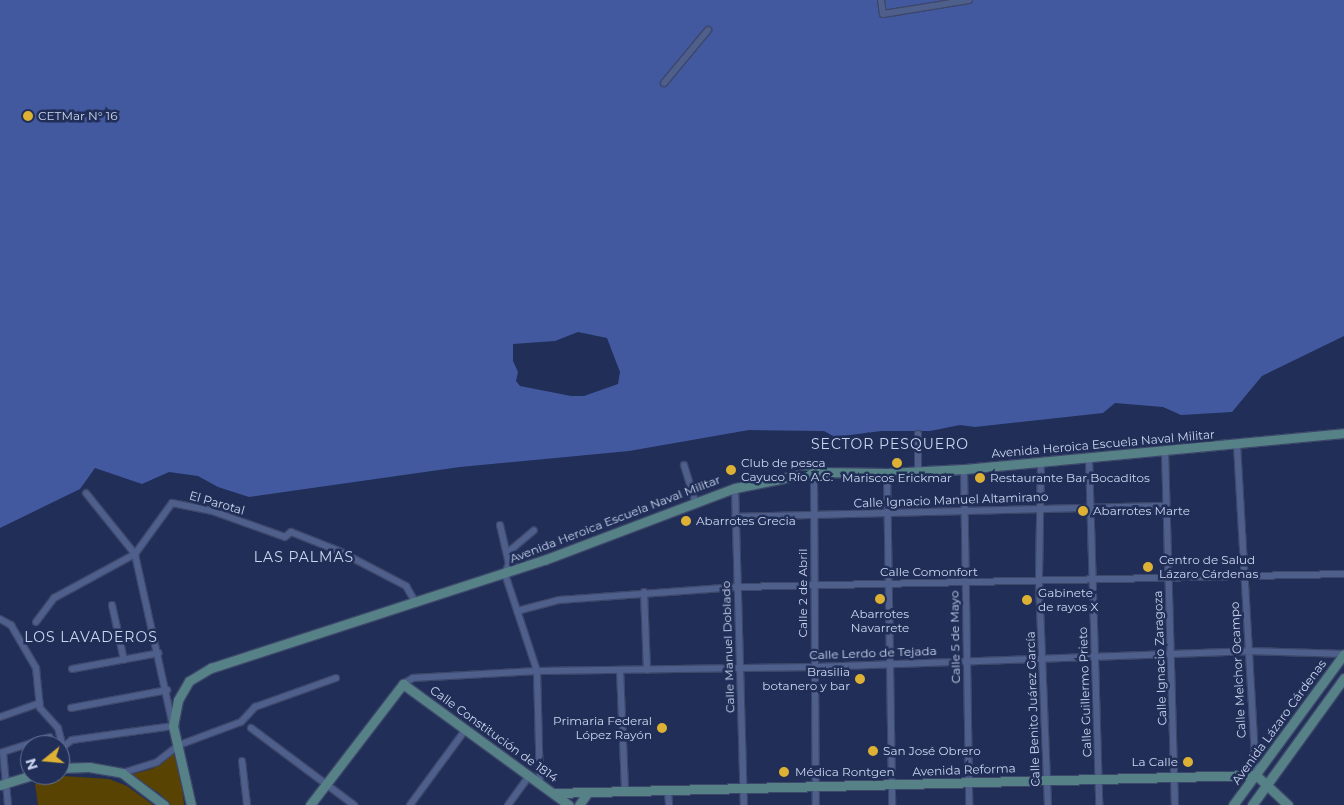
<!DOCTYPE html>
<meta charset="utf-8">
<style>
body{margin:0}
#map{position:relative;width:1344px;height:805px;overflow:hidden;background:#212e57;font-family:Montserrat,sans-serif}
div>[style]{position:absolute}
.green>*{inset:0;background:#584303}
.water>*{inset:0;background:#4259a0}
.roads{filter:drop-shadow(1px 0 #3d476a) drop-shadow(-1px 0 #3d476a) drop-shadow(0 1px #3d476a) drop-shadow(0 -1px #3d476a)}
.street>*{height:6px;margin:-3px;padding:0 3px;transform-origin:3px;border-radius:3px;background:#4f5f8c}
.secondary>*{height:9px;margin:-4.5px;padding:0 4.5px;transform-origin:4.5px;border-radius:4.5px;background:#568287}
.dots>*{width:14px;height:14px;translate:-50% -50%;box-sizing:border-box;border:2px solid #212e57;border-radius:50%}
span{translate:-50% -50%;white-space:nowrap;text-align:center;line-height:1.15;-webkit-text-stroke:5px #212e57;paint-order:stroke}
.poi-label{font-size:12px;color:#cbd6f0}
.left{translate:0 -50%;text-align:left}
.right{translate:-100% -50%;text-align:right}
.street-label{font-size:12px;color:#cbd6f0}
.neighbourhood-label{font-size:14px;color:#cbd6f0;letter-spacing:1px}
.north{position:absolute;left:20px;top:735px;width:50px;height:50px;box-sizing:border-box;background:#212e57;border:1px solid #657194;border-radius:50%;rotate:253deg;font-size:14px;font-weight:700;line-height:20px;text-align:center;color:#cbd6f0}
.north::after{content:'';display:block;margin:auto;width:18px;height:22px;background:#ddb133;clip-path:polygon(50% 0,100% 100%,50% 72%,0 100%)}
</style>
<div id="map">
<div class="green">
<div style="clip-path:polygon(178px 750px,184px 805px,170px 805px,159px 793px,130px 775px,152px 769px)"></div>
<div style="clip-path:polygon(63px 776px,109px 779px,127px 786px,153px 805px,38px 805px,35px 784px)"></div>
</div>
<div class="water">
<div style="clip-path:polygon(evenodd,0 0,1344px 0,1344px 336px,1262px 376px,1232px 412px,1181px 415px,1163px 407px,1115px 403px,1103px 413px,975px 427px,960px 425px,930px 431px,881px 431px,835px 437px,824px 431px,749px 430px,629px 451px,460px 467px,249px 497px,218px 487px,198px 476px,169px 472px,142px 484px,95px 468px,80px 489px,0 528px,0 0,578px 332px,607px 338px,620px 372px,618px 384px,584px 396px,571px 396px,520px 386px,516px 381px,518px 372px,513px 361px,513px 344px,555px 341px,578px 332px)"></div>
</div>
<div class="roads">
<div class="street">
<div style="left:881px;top:0;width:14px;rotate:82deg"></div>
<div style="left:883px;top:14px;width:87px;rotate:-9.2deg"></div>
<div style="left:664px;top:83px;width:69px;rotate:-50.3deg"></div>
<div style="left:1237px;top:445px;width:331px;rotate:86.7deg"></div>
<div style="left:1165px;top:451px;width:354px;rotate:88.4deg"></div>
<div style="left:1089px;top:458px;width:347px;rotate:88.3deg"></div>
<div style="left:1041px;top:462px;width:120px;rotate:91deg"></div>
<div style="left:1039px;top:582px;width:223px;rotate:87.7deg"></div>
<div style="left:684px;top:465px;width:39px;rotate:73deg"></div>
<div style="left:964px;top:469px;width:336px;rotate:89.1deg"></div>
<div style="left:814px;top:472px;width:333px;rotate:89.7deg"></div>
<div style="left:918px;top:472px;width:38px;rotate:-90deg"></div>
<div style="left:887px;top:473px;width:332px;rotate:89.1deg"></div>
<div style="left:735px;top:488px;width:317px;rotate:88.4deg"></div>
<div style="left:735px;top:517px;width:431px;rotate:-1.5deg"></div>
<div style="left:500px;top:525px;width:39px;rotate:77deg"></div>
<div style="left:509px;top:563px;width:12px;rotate:110deg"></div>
<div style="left:505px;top:574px;width:102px;rotate:71.7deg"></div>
<div style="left:537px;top:671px;width:112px;rotate:88.5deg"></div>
<div style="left:507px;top:553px;width:35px;rotate:-40deg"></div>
<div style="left:644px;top:592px;width:78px;rotate:87.8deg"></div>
<div style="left:112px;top:605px;width:56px;rotate:77.7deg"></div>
<div style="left:517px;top:611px;width:43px;rotate:-14.7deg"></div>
<div style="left:559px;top:600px;width:179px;rotate:-4.2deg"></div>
<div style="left:738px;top:587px;width:606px;rotate:-1.23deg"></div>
<div style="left:0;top:619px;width:13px;rotate:29deg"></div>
<div style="left:11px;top:625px;width:50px;rotate:59.8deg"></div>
<div style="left:36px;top:668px;width:40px;rotate:84.3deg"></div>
<div style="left:40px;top:708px;width:27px;rotate:48deg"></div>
<div style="left:58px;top:728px;width:40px;rotate:75.6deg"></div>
<div style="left:36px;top:622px;width:30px;rotate:-53deg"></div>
<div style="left:54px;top:598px;width:92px;rotate:-28.5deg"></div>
<div style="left:135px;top:554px;width:63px;rotate:-54deg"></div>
<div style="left:172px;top:503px;width:41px;rotate:11.3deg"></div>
<div style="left:212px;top:511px;width:77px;rotate:19.6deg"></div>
<div style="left:285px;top:537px;width:8px;rotate:-40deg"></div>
<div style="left:291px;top:532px;width:52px;rotate:21.6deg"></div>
<div style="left:339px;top:551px;width:76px;rotate:27.6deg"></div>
<div style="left:406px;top:586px;width:20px;rotate:60deg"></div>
<div style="left:72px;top:669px;width:88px;rotate:-10.4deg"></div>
<div style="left:620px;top:670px;width:121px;rotate:87.6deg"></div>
<div style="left:403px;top:684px;width:12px;rotate:-31deg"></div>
<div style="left:413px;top:678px;width:124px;rotate:-3.2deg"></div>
<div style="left:537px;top:671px;width:278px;rotate:-0.8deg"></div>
<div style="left:815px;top:667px;width:433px;rotate:-2.1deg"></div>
<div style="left:1248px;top:651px;width:96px;rotate:1.8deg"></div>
<div style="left:71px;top:708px;width:98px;rotate:-10.6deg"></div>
<div style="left:0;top:717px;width:42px;rotate:-19.3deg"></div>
<div style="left:251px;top:728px;width:129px;rotate:36.8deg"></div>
<div style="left:63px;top:747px;width:11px;rotate:-38deg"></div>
<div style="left:72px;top:740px;width:102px;rotate:-7.9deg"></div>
<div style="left:173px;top:726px;width:176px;rotate:-102.5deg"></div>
<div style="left:135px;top:554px;width:78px;rotate:-128.8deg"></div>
<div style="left:242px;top:761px;width:44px;rotate:83.5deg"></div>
<div style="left:122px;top:773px;width:37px;rotate:-17deg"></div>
<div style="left:157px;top:762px;width:28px;rotate:-38deg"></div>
<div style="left:179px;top:745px;width:66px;rotate:-20.4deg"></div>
<div style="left:241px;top:722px;width:21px;rotate:-47deg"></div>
<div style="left:255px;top:707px;width:86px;rotate:-19.7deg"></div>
<div style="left:668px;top:790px;width:15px;rotate:86deg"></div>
<div style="left:8px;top:805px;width:53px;rotate:-95.4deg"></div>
<div style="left:3px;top:752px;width:49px;rotate:-17.7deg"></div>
<div style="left:410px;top:805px;width:94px;rotate:-53.6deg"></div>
<div style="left:508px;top:805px;width:36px;rotate:-54deg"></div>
</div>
<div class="secondary">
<div style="left:60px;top:768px;width:29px;rotate:-2deg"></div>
<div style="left:89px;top:767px;width:34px;rotate:10deg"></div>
<div style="left:122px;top:773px;width:53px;rotate:37.3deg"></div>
<div style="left:0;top:785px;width:34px;rotate:-17deg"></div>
<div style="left:553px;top:793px;width:703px;rotate:-1.47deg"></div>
<div style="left:1256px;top:775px;width:44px;rotate:43.2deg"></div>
<div style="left:191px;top:805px;width:81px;rotate:-102.8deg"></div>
<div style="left:173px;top:726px;width:26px;rotate:-79deg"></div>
<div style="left:178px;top:700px;width:22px;rotate:-60deg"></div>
<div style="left:189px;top:681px;width:26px;rotate:-31deg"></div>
<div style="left:211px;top:668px;width:350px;rotate:-18deg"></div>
<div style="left:544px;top:560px;width:204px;rotate:-20.7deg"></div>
<div style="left:735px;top:488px;width:81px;rotate:-11.4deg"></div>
<div style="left:814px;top:472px;width:73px;rotate:0.8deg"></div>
<div style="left:887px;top:473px;width:77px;rotate:-3deg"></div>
<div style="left:964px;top:469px;width:382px;rotate:-5.4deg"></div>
<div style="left:310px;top:805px;width:153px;rotate:-52.5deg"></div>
<div style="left:403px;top:684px;width:205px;rotate:36.1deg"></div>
<div style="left:579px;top:805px;width:16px;rotate:-55deg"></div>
<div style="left:1233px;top:805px;width:187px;rotate:-53.7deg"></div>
<div style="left:1252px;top:805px;width:157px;rotate:-54.1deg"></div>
</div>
</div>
<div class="dots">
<div style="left:28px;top:116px;background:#ddb133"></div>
<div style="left:897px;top:463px;background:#ddb133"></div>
<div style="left:731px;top:470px;background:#ddb133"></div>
<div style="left:980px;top:478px;background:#ddb133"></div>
<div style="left:1083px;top:511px;background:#ddb133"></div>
<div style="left:686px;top:521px;background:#ddb133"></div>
<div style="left:1148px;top:567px;background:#ddb133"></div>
<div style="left:880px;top:599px;background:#ddb133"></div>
<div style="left:1027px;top:600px;background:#ddb133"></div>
<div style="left:860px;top:679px;background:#ddb133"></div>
<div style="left:662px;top:728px;background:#ddb133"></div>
<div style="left:873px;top:751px;background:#ddb133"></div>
<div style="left:1188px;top:762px;background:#ddb133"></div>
<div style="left:784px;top:772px;background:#ddb133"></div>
</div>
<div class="poi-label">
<span class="left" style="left:38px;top:116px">CETMar N° 16</span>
<span class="left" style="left:741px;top:470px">Club de pesca<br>Cayuco Río A.C.</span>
<span style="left:897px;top:478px">Mariscos Erickmar</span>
<span class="left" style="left:990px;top:478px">Restaurante Bar Bocaditos</span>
<span class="left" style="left:1093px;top:511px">Abarrotes Marte</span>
<span class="left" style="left:696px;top:521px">Abarrotes Grecia</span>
<span class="left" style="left:1159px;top:567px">Centro de Salud<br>Lázaro Cárdenas</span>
<span class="left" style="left:1038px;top:600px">Gabinete<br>de rayos X</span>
<span style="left:880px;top:621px">Abarrotes<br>Navarrete</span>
<span class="right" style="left:850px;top:679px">Brasilia<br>botanero y bar</span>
<span class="right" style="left:652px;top:728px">Primaria Federal<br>López Rayón</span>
<span class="left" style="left:883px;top:751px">San José Obrero</span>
<span class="right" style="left:1178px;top:762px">La Calle</span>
<span class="left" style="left:795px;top:772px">Médica Rontgen</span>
</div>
<div class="street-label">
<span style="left:1103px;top:444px;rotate:-5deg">Avenida Heroica Escuela Naval Militar</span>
<span style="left:951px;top:500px;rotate:-2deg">Calle Ignacio Manuel Altamirano</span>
<span style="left:217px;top:503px;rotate:16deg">El Parotal</span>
<span style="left:615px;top:519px;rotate:-21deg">Avenida Heroica Escuela Naval Militar</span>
<span style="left:929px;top:572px">Calle Comonfort</span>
<span style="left:803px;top:593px;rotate:-90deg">Calle 2 de Abril</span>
<span style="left:955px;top:637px;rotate:-91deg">Calle 5 de Mayo</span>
<span style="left:728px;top:647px;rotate:-92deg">Calle Manuel Doblado</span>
<span style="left:873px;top:653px;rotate:-2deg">Calle Lerdo de Tejada</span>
<span style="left:1160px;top:658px;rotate:-92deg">Calle Ignacio Zaragoza</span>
<span style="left:1238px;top:670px;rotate:-93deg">Calle Melchor Ocampo</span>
<span style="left:1085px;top:692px;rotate:-92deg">Calle Guillermo Prieto</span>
<span style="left:1033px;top:709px;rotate:-92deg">Calle Benito Juárez García</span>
<span style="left:1279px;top:722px;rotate:-54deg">Avenida Lázaro Cárdenas</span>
<span style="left:494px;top:734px;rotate:36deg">Calle Constitución de 1814</span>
<span style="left:964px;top:770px;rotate:-2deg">Avenida Reforma</span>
</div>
<div class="neighbourhood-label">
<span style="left:890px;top:444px">SECTOR PESQUERO</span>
<span style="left:304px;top:557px">LAS PALMAS</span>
<span style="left:91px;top:637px">LOS LAVADEROS</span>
</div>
<div class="north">N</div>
</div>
